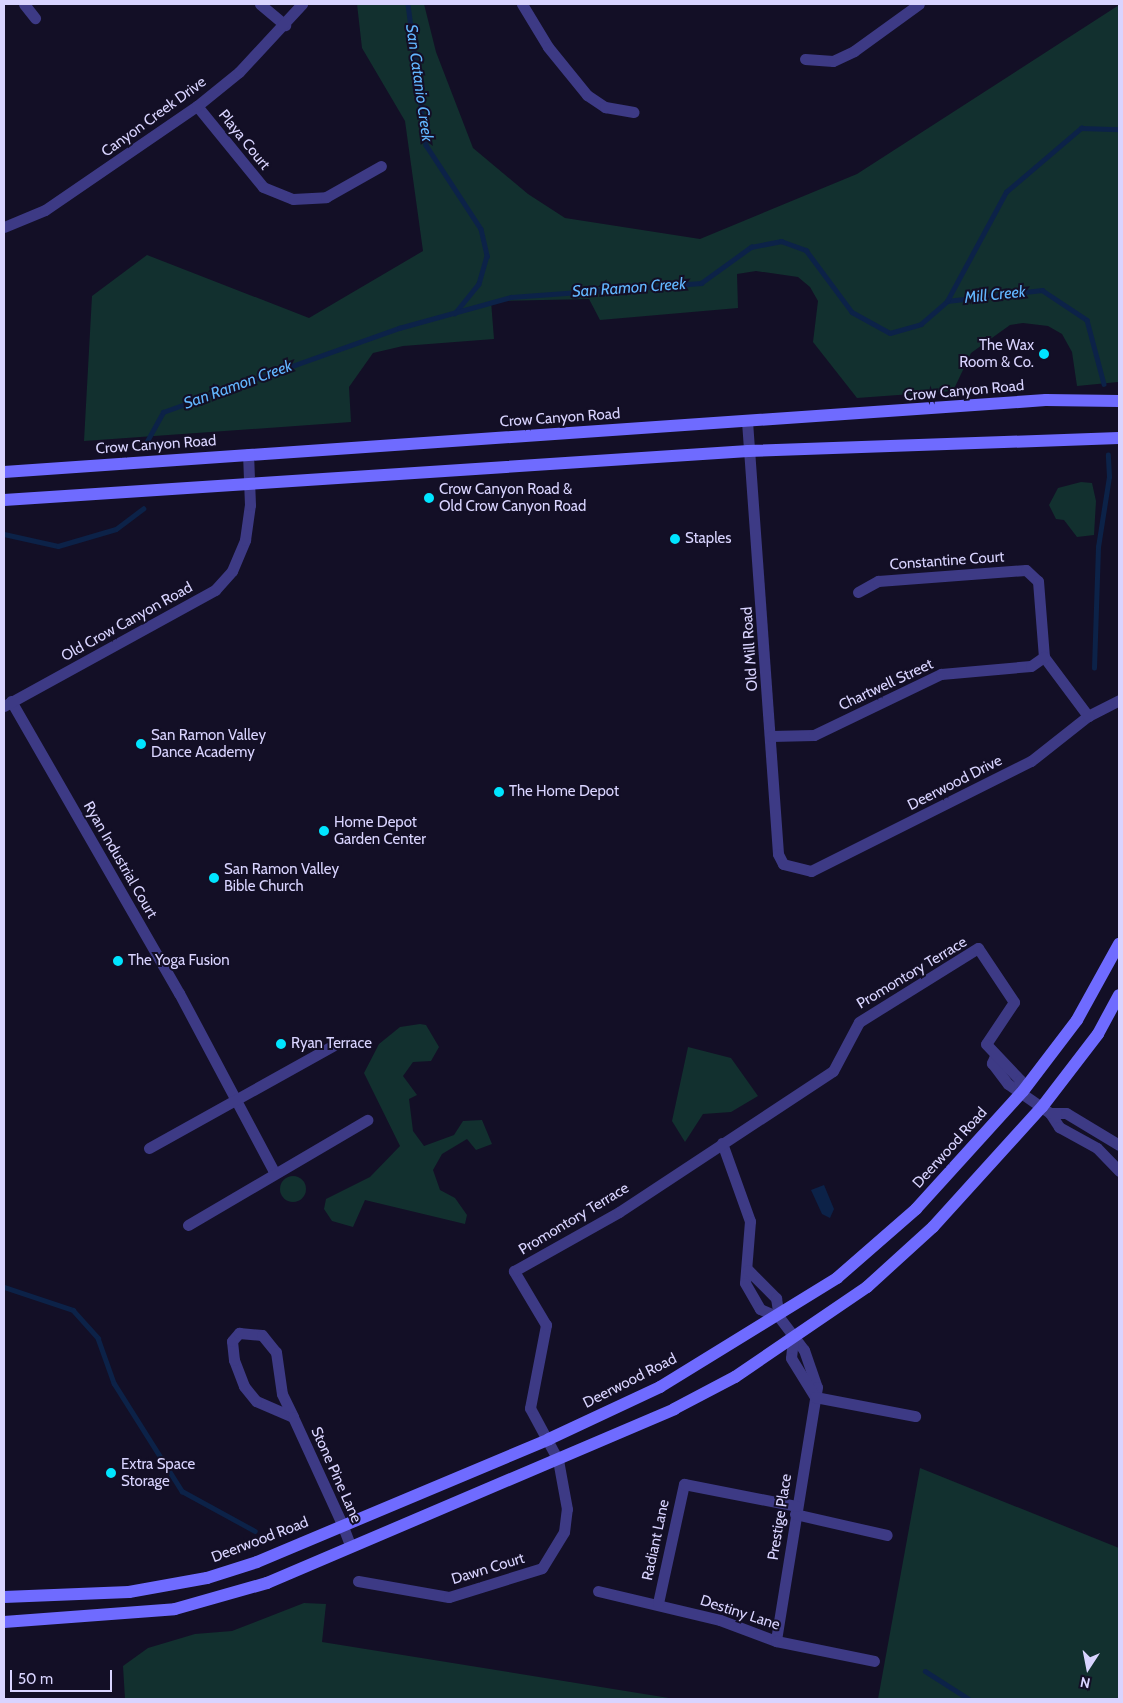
<!DOCTYPE html>
<style>
body{margin:0}
#map{position:relative;width:1123px;height:1703px;overflow:hidden;background:#130f26;font-family:Cabin,sans-serif}
div>[style]{position:absolute}
.green>*{inset:0;background:#12302f}
.round{border-radius:50%}
.water>*{inset:0;background:#0c2248}
.stream>*{height:4.5px;margin:-2.25px;padding:0 2.25px;transform-origin:2.25px;border-radius:2.25px;background:#0c2248}
.street>*{height:11px;margin:-5.5px;padding:0 5.5px;transform-origin:5.5px;border-radius:5.5px;background:#3d3a85}
.secondary>*{height:12px;margin:-6px;padding:0 6px;transform-origin:6px;border-radius:6px;background:#6f6bff}
.dots>*{width:14px;height:14px;translate:-50% -50%;box-sizing:border-box;border:2px solid #130f26;border-radius:50%}
span{translate:-50% -50%;white-space:nowrap;text-align:center;line-height:1.15;-webkit-text-stroke:4px #130f26;paint-order:stroke}
.street-label{font-size:15px;color:#d9d4ff}
.poi-label{font-size:15px;color:#d9d4ff}
.right{translate:-100% -50%;text-align:right}
.left{translate:0 -50%;text-align:left}
.water-label{font-size:16px;color:#62b6ff;font-style:italic}
.frame{position:absolute;inset:0;border:5px solid #d9d4ff;pointer-events:none}
.north{position:absolute;left:1063px;top:1643px;width:50px;height:50px;-webkit-text-stroke:4px #130f26;paint-order:stroke;rotate:191deg;font-size:14px;font-weight:700;line-height:20px;text-align:center;color:#d9d4ff}
.north::after{content:'';display:block;margin:auto;width:18px;height:22px;background:#d9d4ff;clip-path:polygon(50% 0,100% 100%,50% 72%,0 100%)}
.scale{position:absolute;left:10px;top:1670px;width:102px;height:22px;box-sizing:border-box;border:2px solid #d9d4ff;border-top:0;padding-left:6px;font-size:15px;line-height:18px;white-space:nowrap;color:#d9d4ff;-webkit-text-stroke:4px #130f26;paint-order:stroke}
</style>
<div id="map">
<div class="green">
<div style="clip-path:polygon(357px 4px,424px 4px,436px 52px,473px 148px,528px 194px,565px 218px,700px 239px,857px 174px,1119px 5px,1118px 382px,1077px 386px,1072px 352px,1062px 334px,1048px 326px,1023px 323px,1010px 325px,971px 353px,953px 391px,857px 398px,813px 342px,818px 301px,810px 287px,798px 277px,756px 271px,737px 274px,738px 308px,600px 320px,589px 299px,491px 301px,494px 339px,403px 346px,373px 353px,349px 387px,351px 422px,84px 441px,92px 296px,147px 255px,309px 318px,423px 251px,405px 121px,362px 48px)"></div>
<div style="clip-path:polygon(1081px 482px,1092px 483px,1096px 501px,1094px 535px,1077px 537px,1064px 520px,1056px 519px,1049px 505px,1058px 488px)"></div>
<div style="clip-path:polygon(420px 1024px,426px 1025px,439px 1047px,431px 1061px,413px 1062px,403px 1076px,417px 1095px,409px 1099px,413px 1131px,424px 1146px,454px 1135px,463px 1121px,482px 1120px,492px 1144px,476px 1150px,467px 1139px,442px 1154px,433px 1170px,440px 1190px,455px 1198px,467px 1215px,465px 1224px,365px 1200px,353px 1227px,332px 1221px,324px 1209px,326px 1199px,370px 1177px,400px 1146px,364px 1073px,379px 1044px,400px 1027px)"></div>
<div style="clip-path:polygon(688px 1047px,731px 1058px,758px 1096px,731px 1112px,703px 1114px,685px 1142px,672px 1121px)"></div>
<div class="round" style="left:280px;top:1176px;width:26px;height:26px"></div>
<div style="clip-path:polygon(920px 1468px,1119px 1548px,1119px 1699px,878px 1699px)"></div>
<div style="clip-path:polygon(304px 1603px,326px 1604px,322px 1642px,675px 1699px,125px 1699px,123px 1666px,148px 1648px,195px 1634px,232px 1631px)"></div>
</div>
<div class="water">
<div style="clip-path:polygon(824px 1185px,834px 1209px,830px 1218px,822px 1214px,811px 1190px)"></div>
</div>
<div class="stream">
<div style="left:408px;top:4px;width:142px;rotate:82.7deg"></div>
<div style="left:426px;top:145px;width:100px;rotate:56.8deg"></div>
<div style="left:481px;top:229px;width:28px;rotate:77deg"></div>
<div style="left:487px;top:256px;width:29px;rotate:106deg"></div>
<div style="left:479px;top:284px;width:38px;rotate:129deg"></div>
<div style="left:947px;top:301px;width:96px;rotate:-6.6deg"></div>
<div style="left:1042px;top:290px;width:54px;rotate:33.7deg"></div>
<div style="left:1087px;top:320px;width:66px;rotate:75.1deg"></div>
<div style="left:146px;top:443px;width:35px;rotate:-61deg"></div>
<div style="left:163px;top:412px;width:251px;rotate:-19.6deg"></div>
<div style="left:399px;top:328px;width:116px;rotate:-15.5deg"></div>
<div style="left:511px;top:297px;width:191px;rotate:-4.2deg"></div>
<div style="left:701px;top:283px;width:62px;rotate:-35.8deg"></div>
<div style="left:751px;top:247px;width:31px;rotate:-11deg"></div>
<div style="left:781px;top:241px;width:27px;rotate:20deg"></div>
<div style="left:806px;top:250px;width:77px;rotate:53.4deg"></div>
<div style="left:852px;top:312px;width:43px;rotate:28.9deg"></div>
<div style="left:890px;top:333px;width:32px;rotate:-16deg"></div>
<div style="left:921px;top:324px;width:35px;rotate:-41deg"></div>
<div style="left:947px;top:301px;width:124px;rotate:-61.6deg"></div>
<div style="left:1006px;top:192px;width:99px;rotate:-40.5deg"></div>
<div style="left:1081px;top:128px;width:38px;rotate:2deg"></div>
<div style="left:4px;top:534px;width:55px;rotate:12.5deg"></div>
<div style="left:58px;top:546px;width:60px;rotate:-16.3deg"></div>
<div style="left:116px;top:529px;width:34px;rotate:-37deg"></div>
<div style="left:1094px;top:668px;width:121px;rotate:-88.1deg"></div>
<div style="left:1098px;top:547px;width:71px;rotate:-81.1deg"></div>
<div style="left:1109px;top:477px;width:22px;rotate:-93deg"></div>
<div style="left:4px;top:1287px;width:73px;rotate:18.4deg"></div>
<div style="left:73px;top:1310px;width:38px;rotate:48deg"></div>
<div style="left:98px;top:1338px;width:48px;rotate:70.4deg"></div>
<div style="left:114px;top:1383px;width:128px;rotate:57.8deg"></div>
<div style="left:182px;top:1491px;width:83px;rotate:28.7deg"></div>
<div style="left:925px;top:1671px;width:52px;rotate:32.5deg"></div>
</div>
<div class="street">
<div style="left:24px;top:4px;width:18px;rotate:52deg"></div>
<div style="left:260px;top:4px;width:33px;rotate:40deg"></div>
<div style="left:522px;top:4px;width:50px;rotate:58.8deg"></div>
<div style="left:548px;top:47px;width:62px;rotate:50.9deg"></div>
<div style="left:587px;top:95px;width:22px;rotate:34deg"></div>
<div style="left:605px;top:107px;width:29px;rotate:10deg"></div>
<div style="left:805px;top:59px;width:28px;rotate:4deg"></div>
<div style="left:833px;top:61px;width:23px;rotate:-25deg"></div>
<div style="left:854px;top:51px;width:80px;rotate:-35.9deg"></div>
<div style="left:197px;top:106px;width:104px;rotate:50.8deg"></div>
<div style="left:263px;top:187px;width:32px;rotate:22deg"></div>
<div style="left:293px;top:199px;width:33px;rotate:-3deg"></div>
<div style="left:326px;top:197px;width:63px;rotate:-29.4deg"></div>
<div style="left:4px;top:227px;width:44px;rotate:-22.5deg"></div>
<div style="left:45px;top:210px;width:184px;rotate:-34.4deg"></div>
<div style="left:197px;top:106px;width:54px;rotate:-39deg"></div>
<div style="left:239px;top:72px;width:93px;rotate:-47.2deg"></div>
<div style="left:747px;top:421px;width:434px;rotate:85.9deg"></div>
<div style="left:778px;top:854px;width:11px;rotate:63deg"></div>
<div style="left:783px;top:864px;width:29px;rotate:14deg"></div>
<div style="left:811px;top:871px;width:246px;rotate:-26.6deg"></div>
<div style="left:1031px;top:761px;width:73px;rotate:-38.3deg"></div>
<div style="left:1088px;top:716px;width:35px;rotate:-27deg"></div>
<div style="left:858px;top:592px;width:23px;rotate:-29deg"></div>
<div style="left:878px;top:581px;width:148px;rotate:-4.3deg"></div>
<div style="left:1026px;top:570px;width:16px;rotate:43deg"></div>
<div style="left:1038px;top:581px;width:76px;rotate:85.5deg"></div>
<div style="left:1044px;top:657px;width:74px;rotate:53.3deg"></div>
<div style="left:11px;top:701px;width:337px;rotate:60.1deg"></div>
<div style="left:179px;top:993px;width:203px;rotate:62deg"></div>
<div style="left:4px;top:706px;width:241px;rotate:-28.8deg"></div>
<div style="left:215px;top:590px;width:25px;rotate:-48deg"></div>
<div style="left:232px;top:571px;width:34px;rotate:-67deg"></div>
<div style="left:245px;top:540px;width:35px;rotate:-82deg"></div>
<div style="left:250px;top:505px;width:51px;rotate:-92.2deg"></div>
<div style="left:771px;top:736px;width:43px;rotate:-1.3deg"></div>
<div style="left:814px;top:735px;width:141px;rotate:-25.7deg"></div>
<div style="left:941px;top:674px;width:90px;rotate:-5.1deg"></div>
<div style="left:1031px;top:666px;width:16px;rotate:-35deg"></div>
<div style="left:995px;top:1056px;width:8px;rotate:113deg"></div>
<div style="left:992px;top:1063px;width:26px;rotate:53deg"></div>
<div style="left:1008px;top:1084px;width:51px;rotate:34.6deg"></div>
<div style="left:1050px;top:1113px;width:17px;rotate:57deg"></div>
<div style="left:1059px;top:1127px;width:43px;rotate:28.9deg"></div>
<div style="left:1097px;top:1148px;width:32px;rotate:46deg"></div>
<div style="left:1050px;top:1113px;width:16px"></div>
<div style="left:1066px;top:1113px;width:62px;rotate:31.1deg"></div>
<div style="left:722px;top:1143px;width:83px;rotate:70.3deg"></div>
<div style="left:750px;top:1221px;width:62px;rotate:94.6deg"></div>
<div style="left:745px;top:1283px;width:30px;rotate:60deg"></div>
<div style="left:760px;top:1309px;width:21px;rotate:23deg"></div>
<div style="left:149px;top:1148px;width:210px;rotate:-29.1deg"></div>
<div style="left:188px;top:1225px;width:208px;rotate:-30.4deg"></div>
<div style="left:748px;top:1270px;width:40px;rotate:45deg"></div>
<div style="left:776px;top:1298px;width:19px;rotate:81deg"></div>
<div style="left:779px;top:1317px;width:41px;rotate:52.9deg"></div>
<div style="left:804px;top:1350px;width:39px;rotate:71deg"></div>
<div style="left:817px;top:1387px;width:257px;rotate:99.2deg"></div>
<div style="left:793px;top:1339px;width:19px;rotate:96deg"></div>
<div style="left:791px;top:1358px;width:46px;rotate:58.4deg"></div>
<div style="left:815px;top:1397px;width:102px;rotate:10.8deg"></div>
<div style="left:293px;top:1417px;width:40px;rotate:-156.6deg"></div>
<div style="left:256px;top:1401px;width:19px;rotate:-129deg"></div>
<div style="left:244px;top:1386px;width:28px;rotate:-111deg"></div>
<div style="left:234px;top:1360px;width:19px;rotate:-96deg"></div>
<div style="left:232px;top:1341px;width:11px;rotate:-49deg"></div>
<div style="left:239px;top:1333px;width:23px;rotate:5deg"></div>
<div style="left:262px;top:1335px;width:22px;rotate:51deg"></div>
<div style="left:276px;top:1352px;width:42px;rotate:81.9deg"></div>
<div style="left:282px;top:1394px;width:25px;rotate:64deg"></div>
<div style="left:293px;top:1417px;width:118px;rotate:65.4deg"></div>
<div style="left:342px;top:1524px;width:22px;rotate:69deg"></div>
<div style="left:795px;top:1514px;width:94px;rotate:12.9deg"></div>
<div style="left:358px;top:1581px;width:92px;rotate:10deg"></div>
<div style="left:449px;top:1597px;width:97px;rotate:-17.3deg"></div>
<div style="left:542px;top:1568px;width:42px;rotate:-58.6deg"></div>
<div style="left:564px;top:1532px;width:23px;rotate:-83deg"></div>
<div style="left:567px;top:1509px;width:50px;rotate:-100.4deg"></div>
<div style="left:558px;top:1460px;width:59px;rotate:-118.3deg"></div>
<div style="left:530px;top:1408px;width:85px;rotate:-79.1deg"></div>
<div style="left:546px;top:1325px;width:63px;rotate:-120.7deg"></div>
<div style="left:514px;top:1271px;width:120px;rotate:-29.3deg"></div>
<div style="left:619px;top:1212px;width:256px;rotate:-33.4deg"></div>
<div style="left:833px;top:1071px;width:55px;rotate:-62deg"></div>
<div style="left:859px;top:1022px;width:140px;rotate:-31.9deg"></div>
<div style="left:978px;top:948px;width:65px;rotate:56.3deg"></div>
<div style="left:1014px;top:1002px;width:50px;rotate:123.7deg"></div>
<div style="left:986px;top:1044px;width:50px;rotate:46.6deg"></div>
<div style="left:1020px;top:1080px;width:8px;rotate:97deg"></div>
<div style="left:598px;top:1591px;width:125px;rotate:13.4deg"></div>
<div style="left:720px;top:1620px;width:60px;rotate:20.6deg"></div>
<div style="left:776px;top:1641px;width:100px;rotate:11.5deg"></div>
<div style="left:658px;top:1603px;width:122px;rotate:-77.7deg"></div>
<div style="left:684px;top:1484px;width:114px;rotate:11.1deg"></div>
</div>
<div class="secondary">
<div style="left:4px;top:472px;width:1044px;rotate:-3.95deg"></div>
<div style="left:1046px;top:400px;width:73px;rotate:0.8deg"></div>
<div style="left:4px;top:500px;width:746px;rotate:-3.77deg"></div>
<div style="left:748px;top:451px;width:371px;rotate:-2deg"></div>
<div style="left:4px;top:1597px;width:125px;rotate:-2.3deg"></div>
<div style="left:129px;top:1592px;width:79px;rotate:-10.2deg"></div>
<div style="left:207px;top:1578px;width:52px;rotate:-17.7deg"></div>
<div style="left:257px;top:1562px;width:317px;rotate:-22.8deg"></div>
<div style="left:549px;top:1439px;width:123px;rotate:-25.1deg"></div>
<div style="left:660px;top:1387px;width:208px;rotate:-31.6deg"></div>
<div style="left:837px;top:1278px;width:105px;rotate:-41.1deg"></div>
<div style="left:916px;top:1209px;width:159px;rotate:-47.8deg"></div>
<div style="left:1023px;top:1091px;width:89px;rotate:-52.7deg"></div>
<div style="left:1077px;top:1020px;width:87px;rotate:-61.1deg"></div>
<div style="left:4px;top:1622px;width:171px;rotate:-4.3deg"></div>
<div style="left:175px;top:1609px;width:96px;rotate:-15.8deg"></div>
<div style="left:267px;top:1583px;width:443px;rotate:-23.1deg"></div>
<div style="left:674px;top:1409px;width:69px;rotate:-27.7deg"></div>
<div style="left:735px;top:1377px;width:160px;rotate:-34.3deg"></div>
<div style="left:867px;top:1287px;width:89px;rotate:-42.3deg"></div>
<div style="left:933px;top:1227px;width:162px;rotate:-47.8deg"></div>
<div style="left:1042px;top:1107px;width:92px;rotate:-52.5deg"></div>
<div style="left:1098px;top:1034px;width:44px;rotate:-61.7deg"></div>
</div>
<div class="dots">
<div style="left:1044px;top:354px;background:#00e5ff"></div>
<div style="left:429px;top:498px;background:#00e5ff"></div>
<div style="left:675px;top:539px;background:#00e5ff"></div>
<div style="left:141px;top:744px;background:#00e5ff"></div>
<div style="left:499px;top:792px;background:#00e5ff"></div>
<div style="left:324px;top:831px;background:#00e5ff"></div>
<div style="left:214px;top:878px;background:#00e5ff"></div>
<div style="left:118px;top:961px;background:#00e5ff"></div>
<div style="left:281px;top:1044px;background:#00e5ff"></div>
<div style="left:111px;top:1473px;background:#00e5ff"></div>
</div>
<div class="street-label">
<span style="left:154px;top:117px;rotate:-36deg">Canyon Creek Drive</span>
<span style="left:244px;top:140px;rotate:51deg">Playa Court</span>
<span style="left:964px;top:391px;rotate:-5deg">Crow Canyon Road</span>
<span style="left:560px;top:418px;rotate:-4deg">Crow Canyon Road</span>
<span style="left:156px;top:445px;rotate:-4deg">Crow Canyon Road</span>
<span style="left:947px;top:561px;rotate:-4deg">Constantine Court</span>
<span style="left:127px;top:622px;rotate:-29deg">Old Crow Canyon Road</span>
<span style="left:750px;top:649px;rotate:-94deg">Old Mill Road</span>
<span style="left:886px;top:685px;rotate:-25deg">Chartwell Street</span>
<span style="left:955px;top:783px;rotate:-27deg">Deerwood Drive</span>
<span style="left:120px;top:860px;rotate:60deg">Ryan Industrial Court</span>
<span style="left:912px;top:973px;rotate:-31deg">Promontory Terrace</span>
<span style="left:950px;top:1148px;rotate:-48deg">Deerwood Road</span>
<span style="left:574px;top:1219px;rotate:-31deg">Promontory Terrace</span>
<span style="left:630px;top:1381px;rotate:-27deg">Deerwood Road</span>
<span style="left:336px;top:1475px;rotate:66deg">Stone Pine Lane</span>
<span style="left:780px;top:1517px;rotate:-81deg">Prestige Place</span>
<span style="left:260px;top:1540px;rotate:-21deg">Deerwood Road</span>
<span style="left:656px;top:1540px;rotate:-78deg">Radiant Lane</span>
<span style="left:488px;top:1569px;rotate:-17deg">Dawn Court</span>
<span style="left:740px;top:1613px;rotate:18deg">Destiny Lane</span>
</div>
<div class="poi-label">
<span class="right" style="left:1034px;top:354px">The Wax<br>Room &amp; Co.</span>
<span class="left" style="left:439px;top:498px">Crow Canyon Road &amp;<br>Old Crow Canyon Road</span>
<span class="left" style="left:685px;top:539px">Staples</span>
<span class="left" style="left:151px;top:744px">San Ramon Valley<br>Dance Academy</span>
<span class="left" style="left:509px;top:792px">The Home Depot</span>
<span class="left" style="left:334px;top:831px">Home Depot<br>Garden Center</span>
<span class="left" style="left:224px;top:878px">San Ramon Valley<br>Bible Church</span>
<span class="left" style="left:128px;top:961px">The Yoga Fusion</span>
<span class="left" style="left:291px;top:1044px">Ryan Terrace</span>
<span class="left" style="left:121px;top:1473px">Extra Space<br>Storage</span>
</div>
<div class="water-label">
<span style="left:419px;top:83px;rotate:82deg">San Catanio Creek</span>
<span style="left:629px;top:288px;rotate:-4deg">San Ramon Creek</span>
<span style="left:995px;top:295px;rotate:-6deg">Mill Creek</span>
<span style="left:238px;top:385px;rotate:-20deg">San Ramon Creek</span>
</div>
<div class="frame"></div>
<div class="north">N</div>
<div class="scale">50 m</div>
</div>
